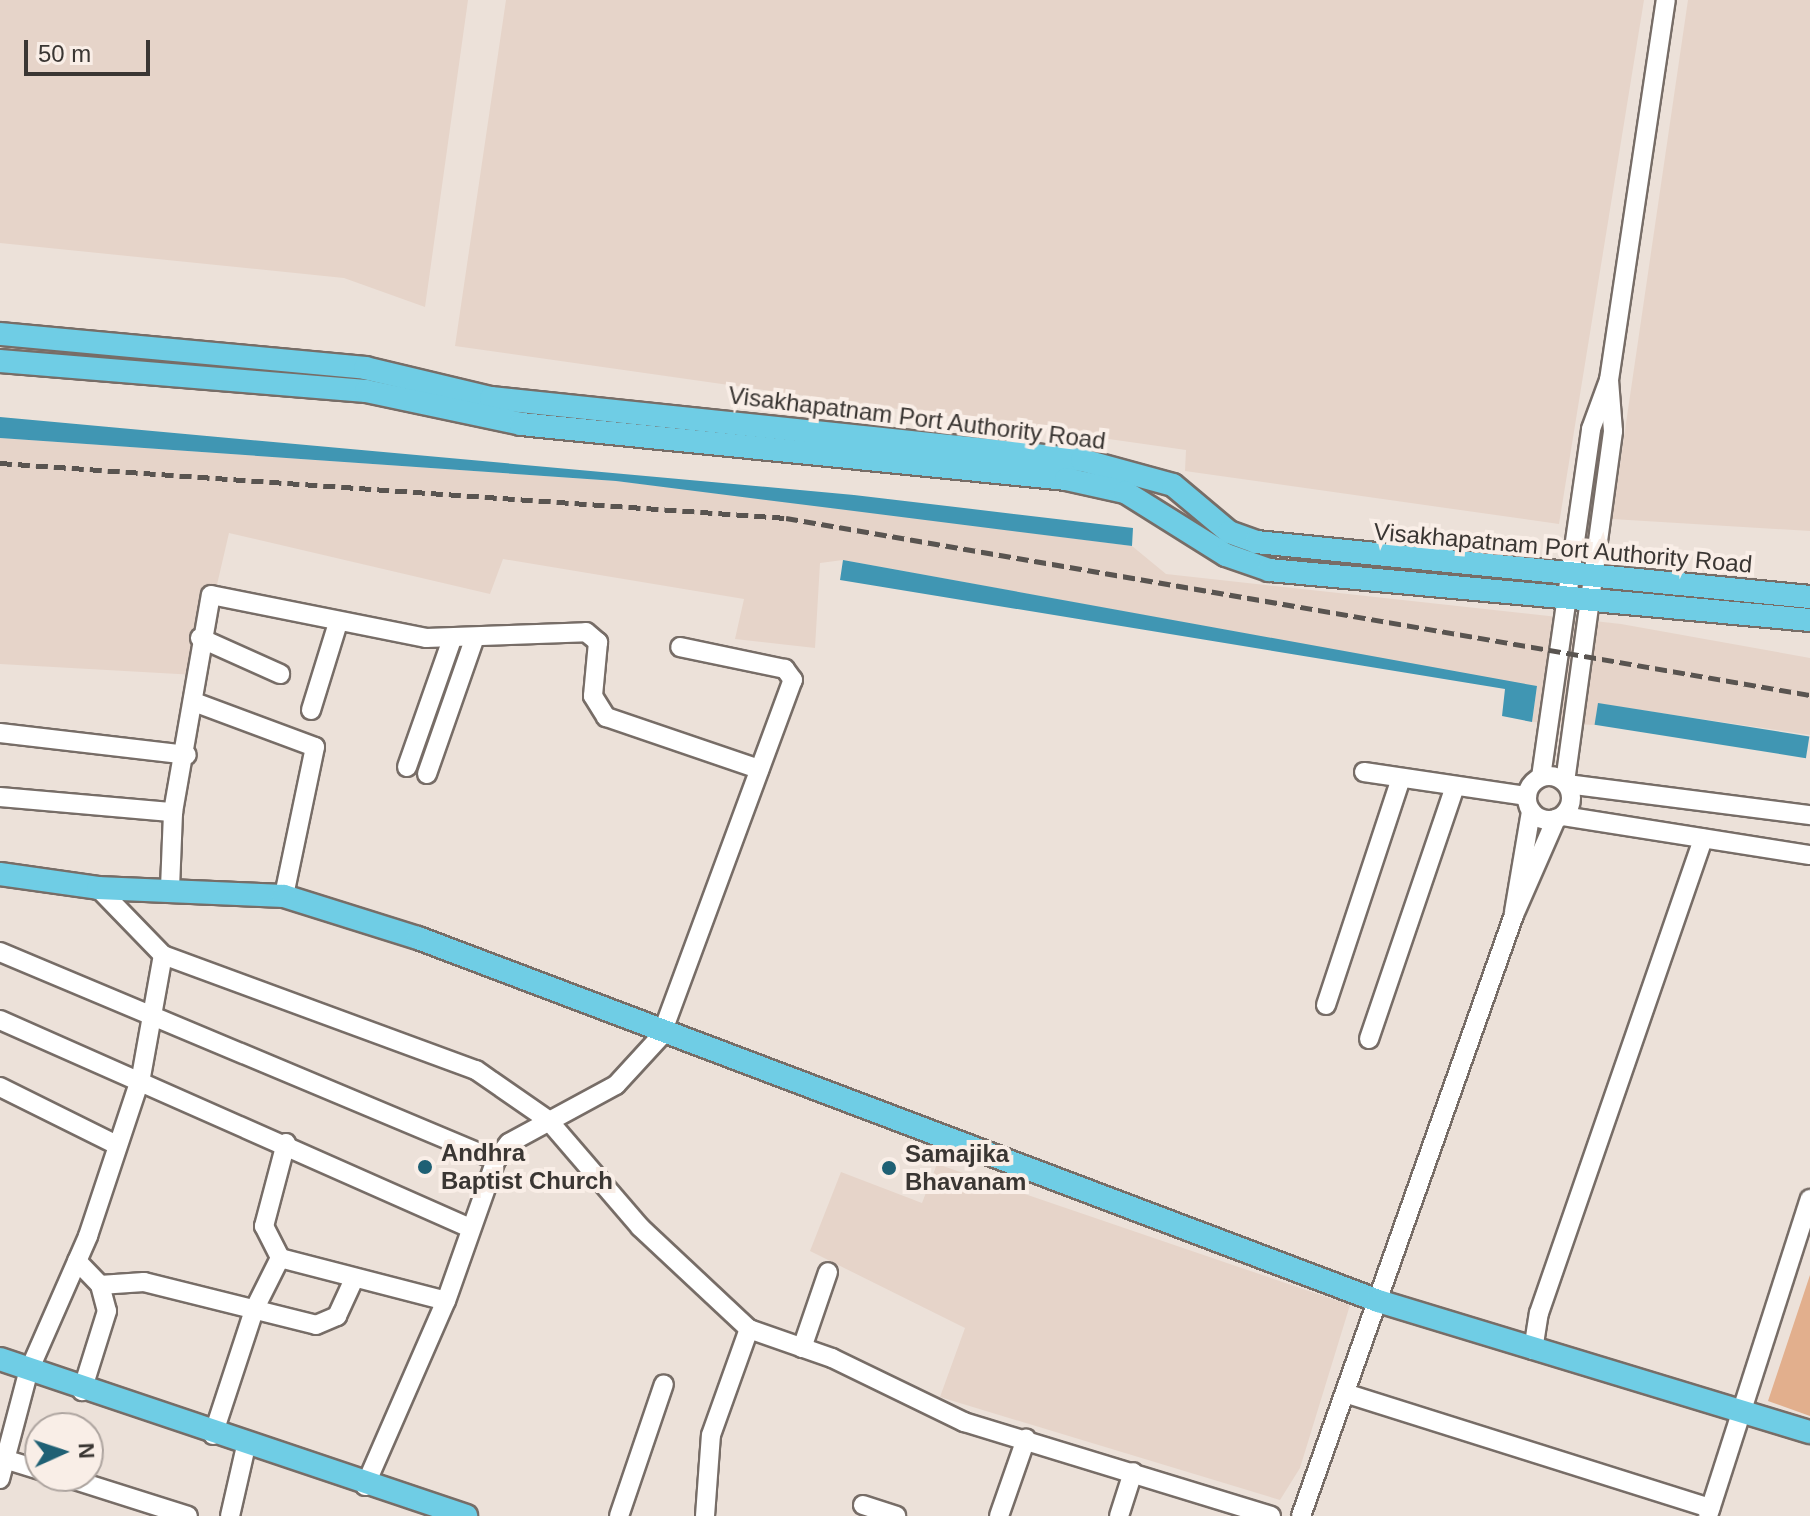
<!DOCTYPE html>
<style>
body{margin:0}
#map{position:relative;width:1810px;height:1516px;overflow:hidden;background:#ece1d9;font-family:Helvetica,sans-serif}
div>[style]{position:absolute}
.built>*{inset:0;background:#e6d4c9}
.green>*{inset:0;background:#e2af8d}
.water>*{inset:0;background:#4096b3;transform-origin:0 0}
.roads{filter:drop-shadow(2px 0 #776d67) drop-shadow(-2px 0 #776d67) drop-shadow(0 2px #776d67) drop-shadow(0 -2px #776d67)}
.minor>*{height:18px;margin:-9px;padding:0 9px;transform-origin:9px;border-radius:9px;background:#fff}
.minor>.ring{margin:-9px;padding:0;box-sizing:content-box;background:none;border:18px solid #fff;border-radius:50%}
.major>*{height:22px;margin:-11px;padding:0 11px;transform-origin:11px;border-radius:11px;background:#6fcde5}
.rail>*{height:5px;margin-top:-2.5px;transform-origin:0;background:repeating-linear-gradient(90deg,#595450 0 12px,transparent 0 18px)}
.dots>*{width:22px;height:22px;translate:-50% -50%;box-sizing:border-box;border:4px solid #f9eee7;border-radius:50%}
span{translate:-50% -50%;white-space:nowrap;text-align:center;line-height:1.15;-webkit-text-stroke:8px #f9eee7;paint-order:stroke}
.street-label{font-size:24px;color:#3a3633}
.poi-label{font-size:24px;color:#3a3633;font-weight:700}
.left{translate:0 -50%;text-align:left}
.north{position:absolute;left:24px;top:1412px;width:80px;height:80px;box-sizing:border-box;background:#f9eee7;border:2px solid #ada49f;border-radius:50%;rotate:87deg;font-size:22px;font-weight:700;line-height:32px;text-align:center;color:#3a3633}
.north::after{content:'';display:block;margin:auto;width:28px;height:36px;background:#1f6074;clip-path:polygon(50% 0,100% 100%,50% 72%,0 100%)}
.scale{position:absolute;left:24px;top:40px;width:126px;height:36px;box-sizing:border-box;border:4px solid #3a3633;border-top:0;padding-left:10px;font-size:24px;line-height:28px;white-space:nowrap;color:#3a3633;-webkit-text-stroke:6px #f9eee7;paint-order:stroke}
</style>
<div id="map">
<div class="built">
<div style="clip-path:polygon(0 0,468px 0,425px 307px,344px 278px,0 243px)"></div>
<div style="clip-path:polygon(506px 0,1644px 0,1559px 524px,1185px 471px,1186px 450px,455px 346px)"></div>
<div style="clip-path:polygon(1688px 0,1810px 0,1810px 531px,1612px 519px)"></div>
<div style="clip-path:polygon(0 438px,616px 481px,792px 501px,1132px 546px,1166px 574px,1621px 624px,1810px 658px,1810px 735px,1599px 704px,1595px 725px,1532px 722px,1537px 687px,843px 560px,820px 563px,815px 648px,735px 639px,744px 599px,503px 559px,490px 594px,229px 533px,196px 675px,0 664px)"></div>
<div style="clip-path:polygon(937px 1164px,1350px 1305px,1300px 1468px,1280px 1500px,940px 1397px,965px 1328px,810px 1251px,841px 1172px,922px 1203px)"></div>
</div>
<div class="green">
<div style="clip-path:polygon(1810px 1275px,1810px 1416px,1768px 1401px)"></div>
</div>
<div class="water">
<div style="clip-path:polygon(0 417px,854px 495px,1133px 528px,1132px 546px,616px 481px,0 438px)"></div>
<div style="clip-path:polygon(843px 560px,1537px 686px,1532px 722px,1502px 716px,1505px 689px,840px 580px)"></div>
<div style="left:1598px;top:703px;width:214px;height:22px;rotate:9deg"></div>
</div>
<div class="roads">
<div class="minor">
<div style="left:200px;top:638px;width:88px;rotate:24.2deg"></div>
<div style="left:194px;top:702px;width:129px;rotate:20.4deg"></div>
<div style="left:315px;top:747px;width:152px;rotate:101.8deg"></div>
<div style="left:311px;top:710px;width:91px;rotate:-72.8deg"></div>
<div style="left:0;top:733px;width:188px;rotate:6.7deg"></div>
<div style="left:407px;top:767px;width:136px;rotate:-70.6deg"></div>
<div style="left:1364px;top:772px;width:165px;rotate:8.4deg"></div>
<div style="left:427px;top:774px;width:142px;rotate:-70.7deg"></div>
<div class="ring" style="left:1527px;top:776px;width:26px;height:26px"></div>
<div style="left:1541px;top:777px;width:352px;rotate:-81.8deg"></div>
<div style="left:1591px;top:429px;width:52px;rotate:-69.8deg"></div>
<div style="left:1609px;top:380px;width:384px;rotate:-81.5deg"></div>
<div style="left:1565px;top:782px;width:354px;rotate:-82.2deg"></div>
<div style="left:1613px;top:431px;width:51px;rotate:-94.5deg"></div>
<div style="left:1567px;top:784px;width:245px;rotate:7.3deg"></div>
<div style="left:0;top:797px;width:174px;rotate:5deg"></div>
<div style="left:1563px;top:816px;width:250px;rotate:9deg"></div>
<div style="left:98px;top:888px;width:93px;rotate:45.9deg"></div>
<div style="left:163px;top:955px;width:333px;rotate:20.2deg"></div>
<div style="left:476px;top:1070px;width:88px;rotate:34.8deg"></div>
<div style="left:548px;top:1120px;width:141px;rotate:49.3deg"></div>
<div style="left:640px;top:1227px;width:149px;rotate:43.1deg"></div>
<div style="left:749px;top:1329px;width:88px;rotate:19.3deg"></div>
<div style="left:832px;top:1358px;width:147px;rotate:25.9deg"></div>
<div style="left:964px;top:1422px;width:321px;rotate:17deg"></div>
<div style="left:170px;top:888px;width:76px;rotate:-87.7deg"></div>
<div style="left:173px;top:812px;width:220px;rotate:-80.1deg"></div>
<div style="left:211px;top:595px;width:219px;rotate:11.3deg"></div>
<div style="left:426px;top:638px;width:160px;rotate:-2.1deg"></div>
<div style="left:586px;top:632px;width:16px;rotate:40deg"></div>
<div style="left:598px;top:642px;width:54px;rotate:95.3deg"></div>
<div style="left:593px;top:696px;width:25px;rotate:58deg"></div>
<div style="left:606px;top:717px;width:162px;rotate:18.8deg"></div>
<div style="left:1514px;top:912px;width:102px;rotate:-80.4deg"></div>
<div style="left:0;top:952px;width:538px;rotate:22.75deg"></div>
<div style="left:1326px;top:1005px;width:239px;rotate:-71.7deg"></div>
<div style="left:0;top:1020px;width:514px;rotate:23.87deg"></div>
<div style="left:1369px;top:1039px;width:267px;rotate:-71.2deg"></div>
<div style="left:0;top:1087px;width:131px;rotate:26.4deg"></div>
<div style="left:286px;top:1143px;width:86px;rotate:104.8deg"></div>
<div style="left:264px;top:1226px;width:36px;rotate:63deg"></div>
<div style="left:280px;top:1258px;width:171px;rotate:14.5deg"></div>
<div style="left:77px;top:1261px;width:33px;rotate:46deg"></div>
<div style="left:100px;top:1285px;width:27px;rotate:75deg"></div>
<div style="left:107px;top:1311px;width:84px;rotate:107.4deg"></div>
<div style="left:100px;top:1285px;width:44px;rotate:-3.9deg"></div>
<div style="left:144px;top:1282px;width:177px;rotate:14deg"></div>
<div style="left:316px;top:1325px;width:23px;rotate:-23deg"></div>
<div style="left:337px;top:1316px;width:41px;rotate:-65.3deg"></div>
<div style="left:802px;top:1348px;width:80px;rotate:-71.1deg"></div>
<div style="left:1533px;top:1350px;width:37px;rotate:-81deg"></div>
<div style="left:1539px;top:1313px;width:502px;rotate:-70.91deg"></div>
<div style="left:1345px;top:1393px;width:383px;rotate:17.5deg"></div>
<div style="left:213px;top:1435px;width:132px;rotate:-71.8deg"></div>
<div style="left:254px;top:1310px;width:58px;rotate:-63.4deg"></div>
<div style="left:4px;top:1459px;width:38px;rotate:17deg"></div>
<div style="left:62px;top:1476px;width:132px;rotate:17.6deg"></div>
<div style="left:0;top:1479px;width:110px;rotate:-75.2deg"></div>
<div style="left:28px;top:1373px;width:150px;rotate:-66.3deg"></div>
<div style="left:88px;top:1236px;width:168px;rotate:-71.6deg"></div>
<div style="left:141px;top:1077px;width:124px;rotate:-79.8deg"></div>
<div style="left:365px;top:1486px;width:202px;rotate:-66.4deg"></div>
<div style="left:446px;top:1301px;width:150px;rotate:-70.5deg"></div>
<div style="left:496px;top:1160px;width:21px;rotate:-53deg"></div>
<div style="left:509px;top:1143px;width:122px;rotate:-28.5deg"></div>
<div style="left:616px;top:1085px;width:67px;rotate:-47.4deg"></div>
<div style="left:661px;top:1036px;width:380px;rotate:-69.7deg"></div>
<div style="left:793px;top:680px;width:14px;rotate:-126deg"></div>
<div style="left:785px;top:669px;width:107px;rotate:-168.2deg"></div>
<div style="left:863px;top:1505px;width:35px;rotate:18deg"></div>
<div style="left:230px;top:1516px;width:72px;rotate:-77.1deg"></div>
<div style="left:619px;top:1516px;width:139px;rotate:-71.2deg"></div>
<div style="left:705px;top:1516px;width:81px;rotate:-85.8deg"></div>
<div style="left:711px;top:1435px;width:113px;rotate:-70.3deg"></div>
<div style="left:999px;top:1516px;width:82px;rotate:-70.7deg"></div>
<div style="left:1119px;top:1516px;width:46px;rotate:-72.3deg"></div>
<div style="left:1301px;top:1516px;width:638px;rotate:-70.49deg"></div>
<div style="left:1514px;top:915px;width:105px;rotate:-66.4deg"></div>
<div style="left:1708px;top:1516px;width:333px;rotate:-72.2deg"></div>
</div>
<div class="major">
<div style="left:0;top:334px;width:367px;rotate:5.3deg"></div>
<div style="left:365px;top:368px;width:130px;rotate:13.4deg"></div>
<div style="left:491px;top:398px;width:594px;rotate:5.99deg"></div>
<div style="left:1082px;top:460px;width:94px;rotate:15.4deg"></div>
<div style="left:1173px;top:485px;width:73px;rotate:40deg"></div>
<div style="left:1229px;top:532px;width:29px;rotate:20deg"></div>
<div style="left:1256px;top:542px;width:557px;rotate:5.67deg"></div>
<div style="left:0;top:361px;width:367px;rotate:4.7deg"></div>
<div style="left:366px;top:391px;width:158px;rotate:12deg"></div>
<div style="left:521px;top:424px;width:548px;rotate:5.76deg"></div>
<div style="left:1066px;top:479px;width:60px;rotate:12.4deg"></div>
<div style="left:1125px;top:492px;width:119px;rotate:32deg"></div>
<div style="left:1226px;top:555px;width:46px;rotate:19.2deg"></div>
<div style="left:1269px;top:570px;width:543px;rotate:5.28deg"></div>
<div style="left:0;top:874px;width:99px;rotate:8.1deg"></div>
<div style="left:98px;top:888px;width:186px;rotate:2.5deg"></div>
<div style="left:284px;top:896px;width:140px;rotate:17.4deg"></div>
<div style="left:418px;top:938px;width:1026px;rotate:20.71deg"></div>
<div style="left:1378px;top:1301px;width:451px;rotate:16.9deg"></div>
<div style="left:0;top:1359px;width:492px;rotate:18.6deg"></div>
</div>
</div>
<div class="rail">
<div style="left:0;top:463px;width:788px;rotate:4deg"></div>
<div style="left:786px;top:518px;width:1039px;rotate:9.81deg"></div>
</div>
<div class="dots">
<div style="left:425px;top:1167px;background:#1f6074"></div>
<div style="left:889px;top:1168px;background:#1f6074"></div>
</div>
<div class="street-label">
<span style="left:917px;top:418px;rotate:7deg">Visakhapatnam Port Authority Road</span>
<span style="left:1563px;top:548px;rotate:5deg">Visakhapatnam Port Authority Road</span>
</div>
<div class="poi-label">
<span class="left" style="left:441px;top:1167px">Andhra<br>Baptist Church</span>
<span class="left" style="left:905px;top:1168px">Samajika<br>Bhavanam</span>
</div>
<div class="north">N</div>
<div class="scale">50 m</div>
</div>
